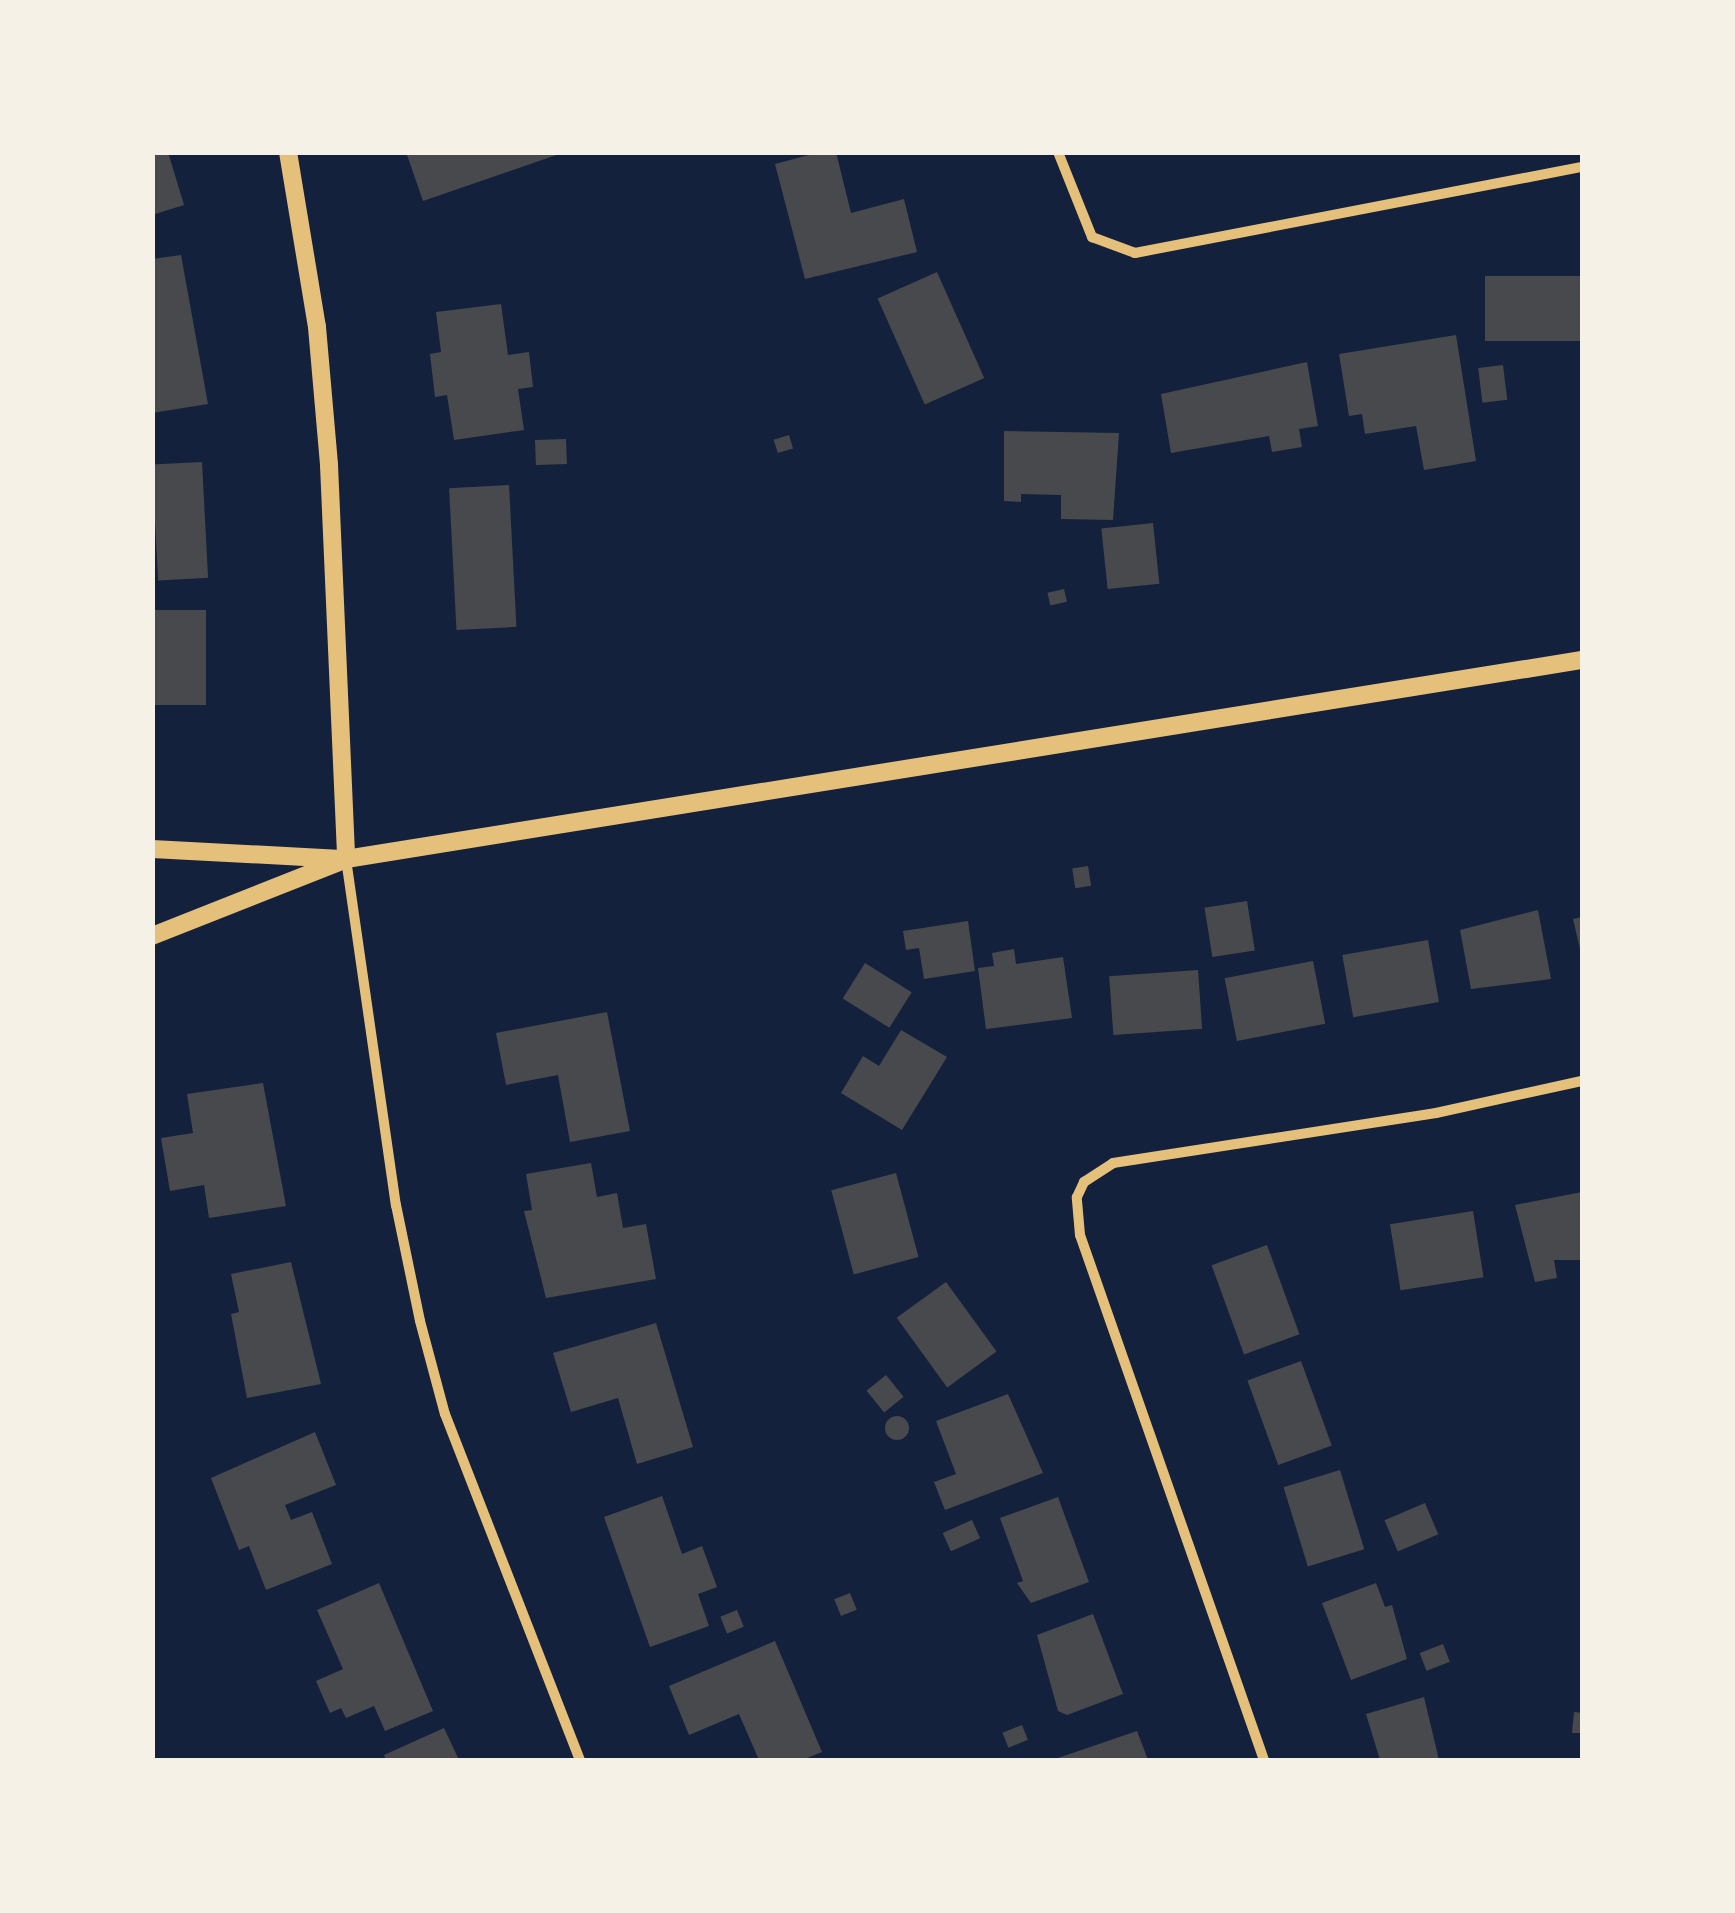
<!DOCTYPE html>
<style>
body{margin:0}
#map{position:relative;width:1735px;height:1913px;overflow:hidden;background:#14213d;font-family:Mulish,sans-serif}
div>[style]{position:absolute}
.building>*{inset:0;background:#48494c;transform-origin:0 0}
.round{border-radius:50%}
.minor>*{height:10px;margin:-5px;padding:0 5px;transform-origin:5px;border-radius:5px;background:#e5c07b}
.tertiary>*{height:18px;margin:-9px;padding:0 9px;transform-origin:9px;border-radius:9px;background:#e5c07b}
span{translate:-50% -50%;white-space:nowrap;text-align:center;line-height:1.15;-webkit-text-stroke:8px #f6f1e7;paint-order:stroke}
.frame{position:absolute;inset:0;border:155px solid #f6f1e7;pointer-events:none}
</style>
<div id="map">
<div class="building">
<div style="clip-path:polygon(152px 152px,168px 152px,184px 205px,152px 215px)"></div>
<div style="clip-path:polygon(406px 152px,562px 152px,562px 153px,423px 201px)"></div>
<div style="clip-path:polygon(820px 152px,836px 152px,851px 213px,904px 199px,917px 252px,805px 279px,775px 164px)"></div>
<div style="clip-path:polygon(181px 255px,208px 404px,152px 413px,152px 259px)"></div>
<div style="left:937px;top:272px;width:116px;height:65px;rotate:66deg"></div>
<div style="left:1582px;top:276px;width:65px;height:97px;rotate:90deg"></div>
<div style="clip-path:polygon(501px 304px,508px 355px,529px 352px,533px 387px,518px 389px,524px 430px,454px 440px,447px 395px,435px 397px,430px 354px,441px 352px,436px 312px)"></div>
<div style="clip-path:polygon(1456px 335px,1476px 461px,1424px 470px,1416px 426px,1365px 434px,1362px 414px,1349px 416px,1339px 354px)"></div>
<div style="clip-path:polygon(1307px 362px,1318px 426px,1299px 429px,1302px 447px,1272px 452px,1269px 436px,1171px 453px,1161px 394px)"></div>
<div style="left:1503px;top:365px;width:35px;height:25px;rotate:83deg"></div>
<div style="clip-path:polygon(1004px 431px,1119px 433px,1113px 520px,1061px 519px,1061px 495px,1021px 494px,1021px 502px,1004px 501px)"></div>
<div style="left:789px;top:435px;width:14px;height:16px;rotate:73deg"></div>
<div style="left:566px;top:439px;width:25px;height:31px;rotate:88deg"></div>
<div style="left:202px;top:462px;width:116px;height:50px;rotate:87deg"></div>
<div style="left:509px;top:485px;width:142px;height:60px;rotate:87deg"></div>
<div style="left:1153px;top:523px;width:61px;height:52px;rotate:84deg"></div>
<div style="left:1064px;top:589px;width:13px;height:17px;rotate:77deg"></div>
<div style="left:152px;top:610px;width:54px;height:95px"></div>
<div style="left:1088px;top:866px;width:20px;height:16px;rotate:81deg"></div>
<div style="left:1247px;top:901px;width:50px;height:43px;rotate:81deg"></div>
<div style="clip-path:polygon(1538px 910px,1551px 979px,1471px 989px,1460px 930px)"></div>
<div style="clip-path:polygon(1582px 917px,1582px 953px,1581px 953px,1573px 919px)"></div>
<div style="clip-path:polygon(968px 921px,975px 971px,924px 979px,919px 948px,906px 950px,903px 931px)"></div>
<div style="left:1428px;top:940px;width:63px;height:87px;rotate:80deg"></div>
<div style="clip-path:polygon(1014px 949px,1016px 964px,1063px 957px,1072px 1018px,986px 1029px,978px 968px,994px 966px,992px 953px)"></div>
<div style="left:1313px;top:961px;width:64px;height:90px;rotate:79deg"></div>
<div style="left:865px;top:963px;width:55px;height:42px;rotate:32deg"></div>
<div style="left:1198px;top:970px;width:59px;height:89px;rotate:86deg"></div>
<div style="clip-path:polygon(607px 1012px,630px 1131px,570px 1142px,558px 1075px,506px 1085px,496px 1033px)"></div>
<div style="clip-path:polygon(901px 1030px,947px 1057px,902px 1130px,841px 1093px,863px 1056px,879px 1066px)"></div>
<div style="clip-path:polygon(263px 1083px,286px 1206px,209px 1218px,204px 1185px,170px 1191px,161px 1138px,193px 1133px,187px 1094px)"></div>
<div style="clip-path:polygon(591px 1163px,597px 1197px,617px 1193px,623px 1228px,646px 1224px,656px 1279px,546px 1298px,524px 1211px,532px 1210px,526px 1174px)"></div>
<div style="left:896px;top:1173px;width:87px;height:67px;rotate:75deg"></div>
<div style="clip-path:polygon(1582px 1192px,1582px 1260px,1554px 1260px,1557px 1278px,1535px 1282px,1515px 1205px)"></div>
<div style="left:1473px;top:1211px;width:67px;height:84px;rotate:81deg"></div>
<div style="left:1267px;top:1245px;width:95px;height:59px;rotate:70deg"></div>
<div style="clip-path:polygon(291px 1262px,321px 1384px,247px 1398px,231px 1314px,239px 1312px,231px 1274px)"></div>
<div style="left:946px;top:1282px;width:86px;height:61px;rotate:54deg"></div>
<div style="clip-path:polygon(656px 1323px,693px 1447px,637px 1464px,618px 1398px,571px 1412px,553px 1353px)"></div>
<div style="left:1301px;top:1361px;width:90px;height:57px;rotate:70deg"></div>
<div style="left:886px;top:1375px;width:28px;height:25px;rotate:51deg"></div>
<div style="clip-path:polygon(1008px 1394px,1043px 1473px,945px 1510px,934px 1482px,956px 1474px,936px 1421px)"></div>
<div class="round" style="left:885px;top:1416px;width:24px;height:24px"></div>
<div style="clip-path:polygon(315px 1432px,336px 1485px,285px 1505px,291px 1520px,312px 1512px,332px 1564px,266px 1590px,249px 1546px,239px 1550px,211px 1478px)"></div>
<div style="left:1340px;top:1470px;width:83px;height:59px;rotate:73deg"></div>
<div style="clip-path:polygon(662px 1496px,682px 1554px,702px 1546px,717px 1587px,698px 1594px,709px 1626px,650px 1647px,604px 1517px)"></div>
<div style="clip-path:polygon(1058px 1497px,1089px 1582px,1031px 1603px,1017px 1583px,1023px 1581px,1000px 1518px)"></div>
<div style="left:1425px;top:1503px;width:34px;height:44px;rotate:67deg"></div>
<div style="left:972px;top:1520px;width:20px;height:32px;rotate:66deg"></div>
<div style="clip-path:polygon(379px 1583px,433px 1711px,385px 1731px,374px 1706px,346px 1718px,341px 1708px,330px 1713px,316px 1681px,343px 1669px,317px 1610px)"></div>
<div style="clip-path:polygon(1376px 1583px,1385px 1607px,1392px 1605px,1407px 1659px,1351px 1680px,1322px 1603px)"></div>
<div style="left:850px;top:1593px;width:18px;height:17px;rotate:68deg"></div>
<div style="left:737px;top:1610px;width:18px;height:18px;rotate:68deg"></div>
<div style="clip-path:polygon(1093px 1614px,1123px 1694px,1067px 1715px,1058px 1711px,1037px 1635px)"></div>
<div style="clip-path:polygon(775px 1641px,822px 1752px,802px 1760px,759px 1760px,739px 1714px,689px 1735px,669px 1686px)"></div>
<div style="left:1443px;top:1644px;width:19px;height:25px;rotate:69deg"></div>
<div style="clip-path:polygon(1424px 1697px,1439px 1760px,1380px 1760px,1366px 1714px)"></div>
<div style="clip-path:polygon(1574px 1712px,1582px 1713px,1582px 1733px,1572px 1733px)"></div>
<div style="left:1022px;top:1725px;width:16px;height:21px;rotate:68deg"></div>
<div style="clip-path:polygon(444px 1728px,459px 1760px,386px 1760px,384px 1755px)"></div>
<div style="clip-path:polygon(1137px 1731px,1148px 1760px,1052px 1760px)"></div>
</div>
<div class="minor">
<div style="left:1058px;top:152px;width:92px;rotate:68.2deg"></div>
<div style="left:1092px;top:237px;width:46px;rotate:20.4deg"></div>
<div style="left:1135px;top:253px;width:455px;rotate:-10.9deg"></div>
<div style="left:346px;top:859px;width:350px;rotate:81.8deg"></div>
<div style="left:396px;top:1205px;width:118px;rotate:78.3deg"></div>
<div style="left:420px;top:1321px;width:96px;rotate:75deg"></div>
<div style="left:445px;top:1414px;width:371px;rotate:68.7deg"></div>
<div style="left:1264px;top:1760px;width:556px;rotate:-109.31deg"></div>
<div style="left:1080px;top:1235px;width:38px;rotate:-95deg"></div>
<div style="left:1077px;top:1197px;width:17px;rotate:-65deg"></div>
<div style="left:1084px;top:1182px;width:35px;rotate:-33deg"></div>
<div style="left:1113px;top:1163px;width:327px;rotate:-8.8deg"></div>
<div style="left:1436px;top:1113px;width:149px;rotate:-12.4deg"></div>
</div>
<div class="tertiary">
<div style="left:288px;top:152px;width:177px;rotate:80.6deg"></div>
<div style="left:317px;top:327px;width:139px;rotate:85deg"></div>
<div style="left:329px;top:465px;width:394px;rotate:87.5deg"></div>
<div style="left:152px;top:849px;width:194px;rotate:3deg"></div>
<div style="left:346px;top:859px;width:1252px;rotate:-9.15deg"></div>
<div style="left:152px;top:936px;width:203px;rotate:-21.6deg"></div>
</div>
<div class="frame"></div>
</div>
